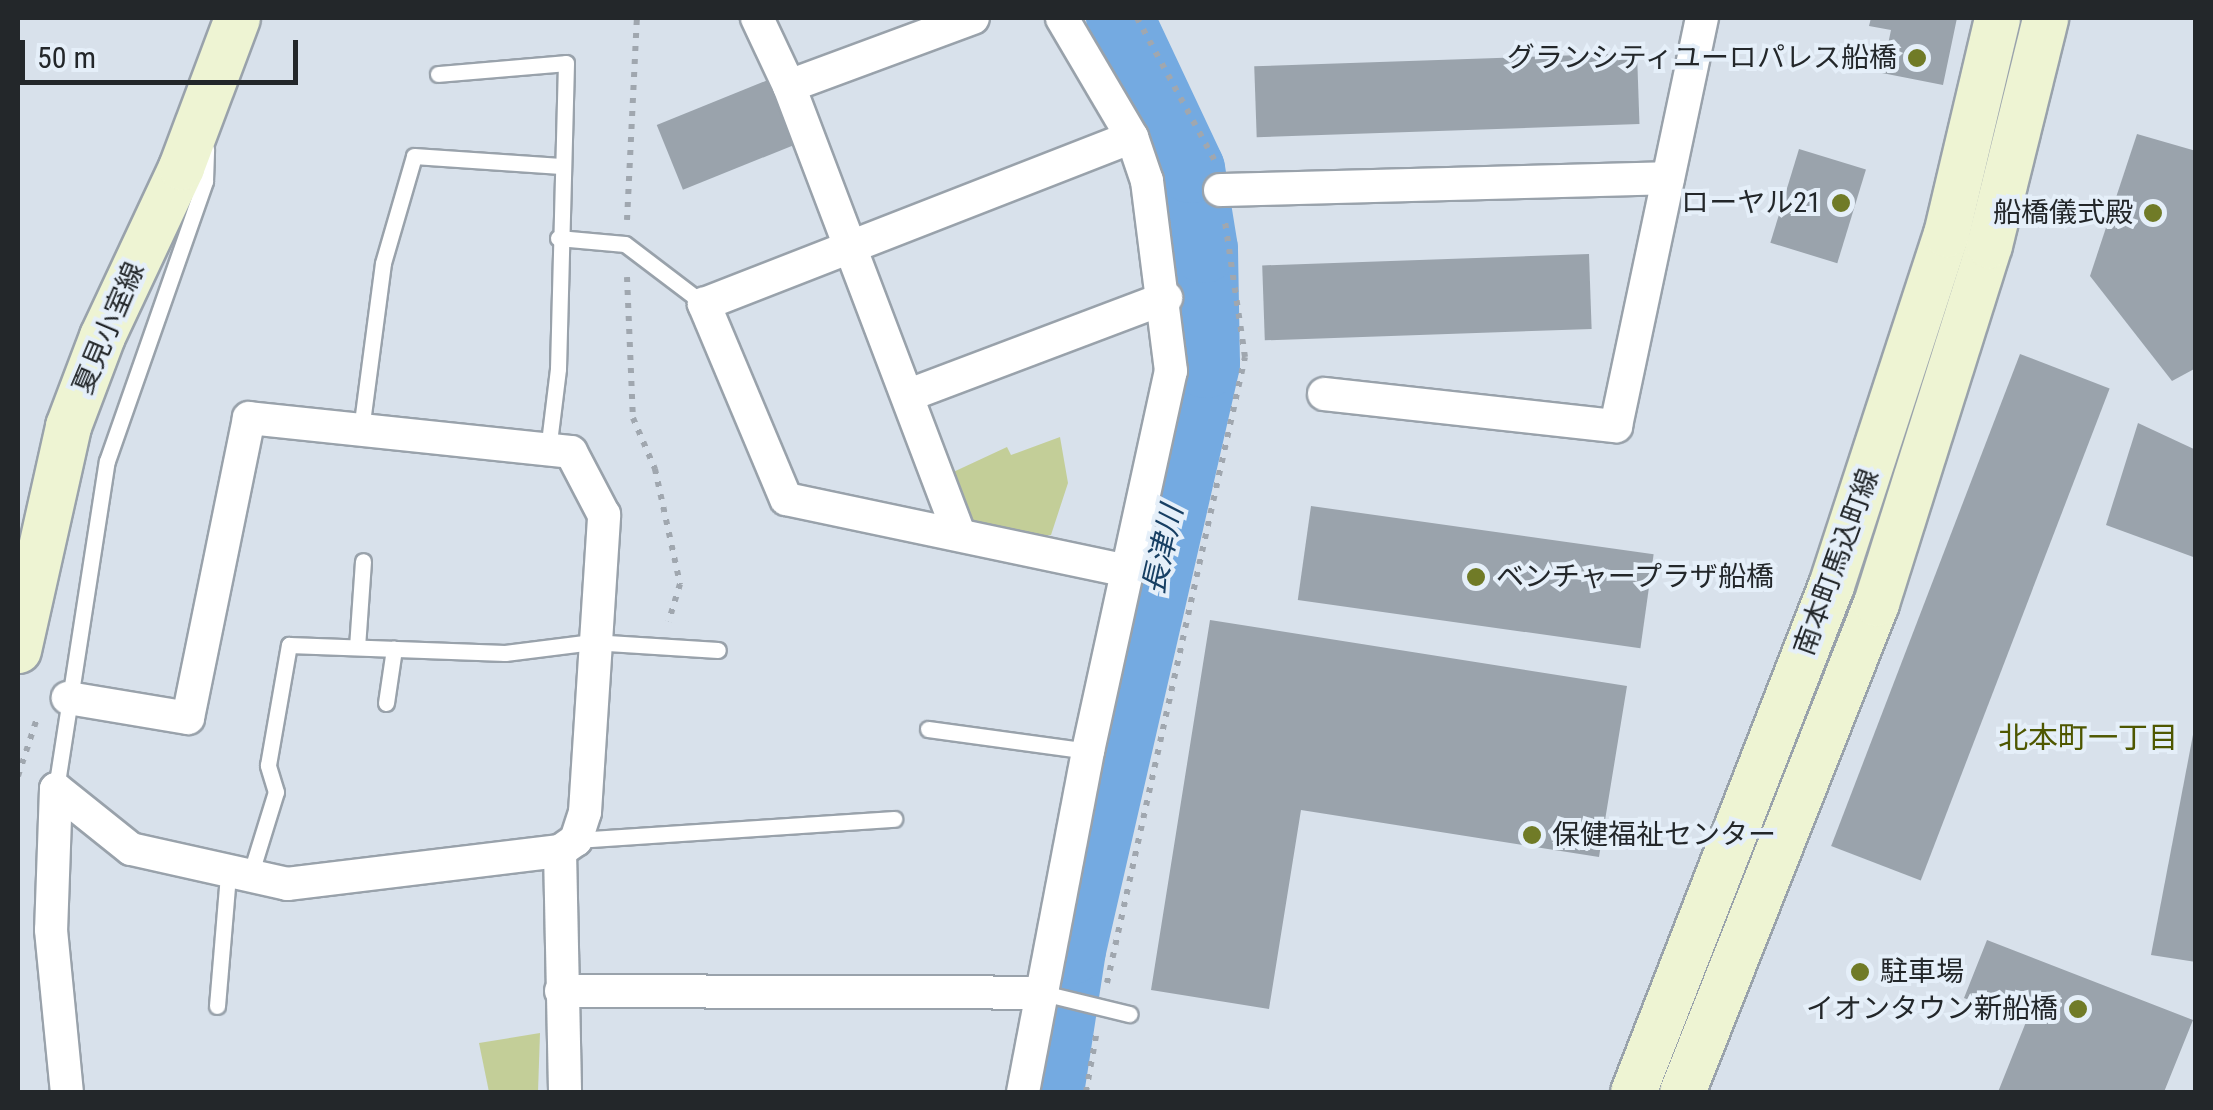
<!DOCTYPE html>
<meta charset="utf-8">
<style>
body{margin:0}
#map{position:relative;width:2213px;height:1110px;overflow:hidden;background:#d8e1eb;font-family:"Roboto Condensed","Noto Sans JP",sans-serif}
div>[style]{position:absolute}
.green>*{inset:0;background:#c3ce98}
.river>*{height:68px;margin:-34px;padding:0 34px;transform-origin:34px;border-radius:34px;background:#74aae1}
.building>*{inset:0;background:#9aa3ac;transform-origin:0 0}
.path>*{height:6px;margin-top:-3px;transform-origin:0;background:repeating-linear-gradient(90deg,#a0a7af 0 5px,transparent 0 13px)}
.roads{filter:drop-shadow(2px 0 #99a2ab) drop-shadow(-2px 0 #99a2ab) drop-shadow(0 2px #99a2ab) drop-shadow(0 -2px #99a2ab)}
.lane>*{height:15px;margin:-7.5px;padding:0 7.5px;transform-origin:7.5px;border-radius:7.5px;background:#fff}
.street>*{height:32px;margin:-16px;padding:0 16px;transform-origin:16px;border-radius:16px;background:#fff}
.secondary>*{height:45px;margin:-22.5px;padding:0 22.5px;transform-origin:22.5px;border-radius:22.5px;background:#eef4d3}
.dots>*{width:28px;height:28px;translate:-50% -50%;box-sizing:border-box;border:5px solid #e5eff9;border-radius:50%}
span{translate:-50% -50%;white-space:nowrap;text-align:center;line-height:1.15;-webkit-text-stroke:8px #e5eff9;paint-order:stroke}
.poi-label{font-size:28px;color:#23272a}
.right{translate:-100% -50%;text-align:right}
.left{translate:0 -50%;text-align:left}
.street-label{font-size:28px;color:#23272a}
.water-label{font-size:30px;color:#173f63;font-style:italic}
.neighbourhood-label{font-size:30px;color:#4e5700}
.frame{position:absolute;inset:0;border:20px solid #23272a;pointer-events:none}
.scale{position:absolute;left:20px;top:40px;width:278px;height:45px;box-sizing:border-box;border:5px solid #23272a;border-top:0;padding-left:12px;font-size:30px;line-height:35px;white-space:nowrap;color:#23272a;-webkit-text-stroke:8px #e5eff9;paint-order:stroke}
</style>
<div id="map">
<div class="green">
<div style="clip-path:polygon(1060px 437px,1068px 483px,1051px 535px,1001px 539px,966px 531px,949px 474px,1007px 447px,1011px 455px)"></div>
<div style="clip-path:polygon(540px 1033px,538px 1092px,489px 1092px,479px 1043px)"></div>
</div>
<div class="river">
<div style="left:1050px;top:1092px;width:144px;rotate:-81.2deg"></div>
<div style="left:1072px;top:950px;width:601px;rotate:-77.12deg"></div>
<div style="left:1206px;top:364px;width:115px;rotate:-91deg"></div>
<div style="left:1204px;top:249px;width:81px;rotate:-99.2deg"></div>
<div style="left:1191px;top:169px;width:167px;rotate:-115.2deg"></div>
</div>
<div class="building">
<div style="clip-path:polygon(1871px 18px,1957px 18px,1943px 85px,1882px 73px,1891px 30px,1869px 26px)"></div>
<div style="left:1637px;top:53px;width:71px;height:383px;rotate:88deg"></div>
<div style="left:768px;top:80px;width:70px;height:120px;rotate:68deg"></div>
<div style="clip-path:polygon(2137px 134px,2196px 151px,2196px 368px,2172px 381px,2090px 276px)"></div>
<div style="left:1799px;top:149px;width:70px;height:98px;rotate:17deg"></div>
<div style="left:1589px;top:254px;width:75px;height:327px;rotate:88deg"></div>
<div style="left:2020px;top:354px;width:96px;height:527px;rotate:21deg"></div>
<div style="clip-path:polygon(2138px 423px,2196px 450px,2196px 558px,2106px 525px)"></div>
<div style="left:1311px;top:506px;width:346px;height:95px;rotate:8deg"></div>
<div style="clip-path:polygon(1210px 620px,1627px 686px,1599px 857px,1301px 810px,1269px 1009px,1151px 990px)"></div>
<div style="clip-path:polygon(2196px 719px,2196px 962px,2151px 955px)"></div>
<div style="clip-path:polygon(1987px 940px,2193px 1020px,2164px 1092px,1998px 1092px,2026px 1022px,1964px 998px)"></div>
</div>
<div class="path">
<div style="left:1137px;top:18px;width:163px;rotate:61.4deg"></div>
<div style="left:627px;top:220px;width:202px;rotate:-87.2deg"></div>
<div style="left:627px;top:277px;width:141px;rotate:87.6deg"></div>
<div style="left:633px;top:418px;width:56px;rotate:66.7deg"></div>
<div style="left:655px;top:469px;width:118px;rotate:77.7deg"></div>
<div style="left:680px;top:584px;width:39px;rotate:107deg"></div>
<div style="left:18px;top:776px;width:64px;rotate:-71.8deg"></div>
<div style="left:1107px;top:983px;width:641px;rotate:-77.57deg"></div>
<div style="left:1245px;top:357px;width:136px;rotate:-98.4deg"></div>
<div style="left:1086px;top:1092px;width:63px;rotate:-79.9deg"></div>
</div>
<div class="roads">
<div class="lane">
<div style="left:438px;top:74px;width:128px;rotate:-4.9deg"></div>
<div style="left:566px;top:63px;width:306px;rotate:91.5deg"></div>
<div style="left:558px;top:369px;width:82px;rotate:97deg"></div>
<div style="left:558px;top:238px;width:67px;rotate:5.1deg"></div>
<div style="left:625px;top:244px;width:99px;rotate:37.2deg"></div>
<div style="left:361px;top:430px;width:168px;rotate:-82.5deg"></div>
<div style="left:383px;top:263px;width:111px;rotate:-73.8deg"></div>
<div style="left:414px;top:156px;width:147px;rotate:3.9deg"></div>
<div style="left:357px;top:647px;width:86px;rotate:-86deg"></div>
<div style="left:386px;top:703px;width:55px;rotate:-81.6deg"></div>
<div style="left:928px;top:729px;width:162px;rotate:7.8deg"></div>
<div style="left:56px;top:789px;width:332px;rotate:-81.2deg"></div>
<div style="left:107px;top:461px;width:297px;rotate:-70.7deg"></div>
<div style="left:205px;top:181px;width:32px;rotate:-88deg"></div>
<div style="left:576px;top:840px;width:319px;rotate:-3.8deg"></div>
<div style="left:249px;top:879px;width:91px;rotate:-72.8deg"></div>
<div style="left:276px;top:792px;width:28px;rotate:-107deg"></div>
<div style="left:268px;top:765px;width:122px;rotate:-80.1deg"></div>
<div style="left:289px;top:645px;width:216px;rotate:2.1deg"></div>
<div style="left:505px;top:653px;width:88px;rotate:-7.2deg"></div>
<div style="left:592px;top:642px;width:126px;rotate:3.6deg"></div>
<div style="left:1043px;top:993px;width:89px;rotate:13.7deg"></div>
<div style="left:217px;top:1006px;width:131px;rotate:-85.2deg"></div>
</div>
<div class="street">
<div style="left:757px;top:18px;width:75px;rotate:64.8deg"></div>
<div style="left:789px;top:86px;width:477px;rotate:69.2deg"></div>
<div style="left:789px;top:86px;width:196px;rotate:-20.3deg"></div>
<div style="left:1220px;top:190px;width:448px;rotate:-1.5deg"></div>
<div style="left:1324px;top:394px;width:294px;rotate:6.3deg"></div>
<div style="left:1616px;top:426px;width:417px;rotate:-78.1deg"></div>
<div style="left:909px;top:395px;width:275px;rotate:-20.7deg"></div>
<div style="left:1128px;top:571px;width:349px;rotate:-168.1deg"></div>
<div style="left:786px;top:499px;width:212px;rotate:-112.8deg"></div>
<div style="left:704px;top:304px;width:459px;rotate:-21.3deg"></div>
<div style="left:56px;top:789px;width:96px;rotate:38.7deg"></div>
<div style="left:131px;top:849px;width:160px;rotate:12.6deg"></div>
<div style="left:287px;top:884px;width:275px;rotate:-6.9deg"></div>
<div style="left:560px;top:851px;width:19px;rotate:-35deg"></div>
<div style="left:576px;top:840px;width:29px;rotate:-72deg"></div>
<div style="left:585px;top:812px;width:298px;rotate:-86.3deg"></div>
<div style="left:604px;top:515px;width:71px;rotate:-117.6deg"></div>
<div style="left:571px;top:452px;width:324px;rotate:-174deg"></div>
<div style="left:249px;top:418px;width:306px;rotate:101.5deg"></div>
<div style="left:188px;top:718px;width:122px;rotate:-170.5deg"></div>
<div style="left:56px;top:789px;width:141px;rotate:92deg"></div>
<div style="left:51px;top:930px;width:163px;rotate:84.4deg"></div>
<div style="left:560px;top:851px;width:241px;rotate:88.8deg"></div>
<div style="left:561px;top:991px;width:482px;rotate:0.2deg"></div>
<div style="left:1023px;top:1092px;width:347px;rotate:-79.2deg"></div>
<div style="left:1088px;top:751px;width:389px;rotate:-77.7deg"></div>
<div style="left:1171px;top:371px;width:192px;rotate:-97.2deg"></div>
<div style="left:1147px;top:181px;width:46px;rotate:-108.8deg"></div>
<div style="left:1132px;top:137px;width:138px;rotate:-120.5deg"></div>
</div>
<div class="secondary">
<div style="left:18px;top:650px;width:230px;rotate:-77.4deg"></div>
<div style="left:68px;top:426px;width:96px;rotate:-69.3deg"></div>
<div style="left:102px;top:336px;width:187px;rotate:-64.9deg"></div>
<div style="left:181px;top:167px;width:159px;rotate:-69.4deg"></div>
<div style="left:1633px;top:1092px;width:544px;rotate:-68.67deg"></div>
<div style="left:1831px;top:585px;width:369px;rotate:-71.9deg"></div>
<div style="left:1946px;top:234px;width:222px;rotate:-76.7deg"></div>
<div style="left:1682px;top:1092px;width:526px;rotate:-68.36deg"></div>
<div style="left:1876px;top:603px;width:375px;rotate:-72.5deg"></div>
<div style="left:1989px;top:245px;width:234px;rotate:-76.1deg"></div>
</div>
</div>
<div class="dots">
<div style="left:1917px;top:58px;background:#707b27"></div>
<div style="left:1841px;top:203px;background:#707b27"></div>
<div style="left:2153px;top:213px;background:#707b27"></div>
<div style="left:1476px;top:577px;background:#707b27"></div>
<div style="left:1532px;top:835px;background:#707b27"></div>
<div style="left:1860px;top:972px;background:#707b27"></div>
<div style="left:2078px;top:1009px;background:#707b27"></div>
</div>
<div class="poi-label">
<span class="right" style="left:1897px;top:58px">グランシティユーロパレス船橋</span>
<span class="right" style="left:1821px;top:203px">ローヤル21</span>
<span class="right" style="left:2133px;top:213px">船橋儀式殿</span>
<span class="left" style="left:1496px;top:577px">ベンチャープラザ船橋</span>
<span class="left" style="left:1552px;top:835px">保健福祉センター</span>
<span class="left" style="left:1880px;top:972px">駐車場</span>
<span class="right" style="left:2058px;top:1009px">イオンタウン新船橋</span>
</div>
<div class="street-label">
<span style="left:109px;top:328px;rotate:-67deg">夏見小室線</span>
<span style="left:1837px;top:562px;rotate:-70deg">南本町馬込町線</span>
</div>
<div class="water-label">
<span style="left:1163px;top:550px;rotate:-77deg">長津川</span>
</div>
<div class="neighbourhood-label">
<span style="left:2088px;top:738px">北本町一丁目</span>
</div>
<div class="frame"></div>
<div class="scale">50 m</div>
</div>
